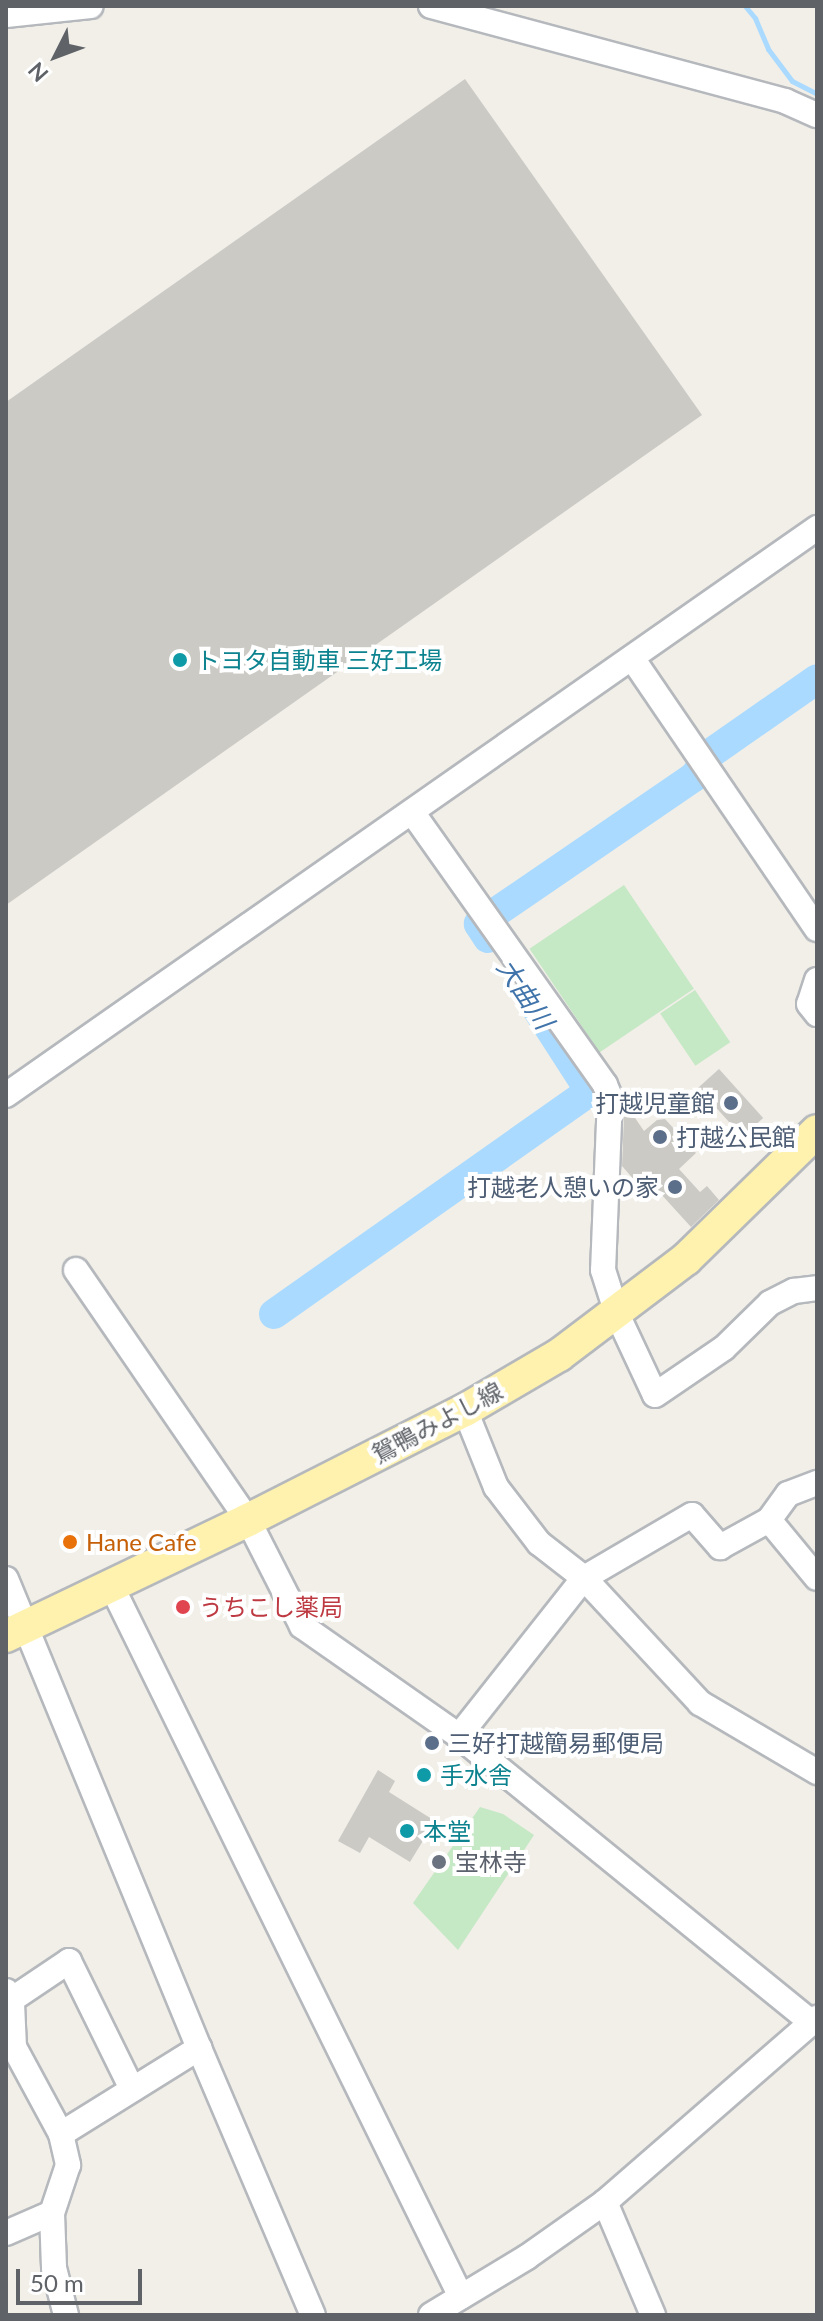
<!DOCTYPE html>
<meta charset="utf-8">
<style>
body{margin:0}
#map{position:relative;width:823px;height:2321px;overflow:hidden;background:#f1efe8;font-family:Lato,"Noto Sans JP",sans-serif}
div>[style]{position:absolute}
.green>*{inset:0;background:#c5e8c5;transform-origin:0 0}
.stream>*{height:5px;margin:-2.5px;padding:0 2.5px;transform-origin:2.5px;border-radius:2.5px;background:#aadaff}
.river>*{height:30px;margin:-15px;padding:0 15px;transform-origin:15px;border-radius:15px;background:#aadaff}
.building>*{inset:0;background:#cccac5;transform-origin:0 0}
.roads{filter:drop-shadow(2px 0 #b5b8bc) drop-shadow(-2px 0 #b5b8bc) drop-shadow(0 2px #b5b8bc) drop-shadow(0 -2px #b5b8bc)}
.minor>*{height:24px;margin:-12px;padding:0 12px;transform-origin:12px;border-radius:12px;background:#fff}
.major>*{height:32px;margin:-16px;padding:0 16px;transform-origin:16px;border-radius:16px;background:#fff2af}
.dots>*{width:22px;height:22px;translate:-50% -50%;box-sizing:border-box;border:4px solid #fff;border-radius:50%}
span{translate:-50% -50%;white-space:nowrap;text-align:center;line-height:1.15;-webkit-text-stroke:8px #fff;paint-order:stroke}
.culture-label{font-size:24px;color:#0d838f}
.left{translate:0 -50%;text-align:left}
.service-label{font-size:24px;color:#4e5e75}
.right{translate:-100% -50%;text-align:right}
.street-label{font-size:24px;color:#5f6368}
.food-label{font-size:24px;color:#c56008}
.health-label{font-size:24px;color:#be3a42}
.worship-label{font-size:24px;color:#5b616d}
.water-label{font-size:26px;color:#4174aa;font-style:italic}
.frame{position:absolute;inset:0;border:8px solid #5f6368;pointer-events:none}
.north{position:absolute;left:16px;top:16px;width:80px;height:80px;-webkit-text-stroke:6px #fff;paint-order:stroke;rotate:228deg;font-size:22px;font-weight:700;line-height:32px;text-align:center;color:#5f6368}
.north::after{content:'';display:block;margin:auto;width:28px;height:36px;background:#5f6368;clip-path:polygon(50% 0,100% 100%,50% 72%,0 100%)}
.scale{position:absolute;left:16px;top:2269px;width:126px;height:36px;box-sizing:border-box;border:4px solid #5f6368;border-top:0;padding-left:10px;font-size:24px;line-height:28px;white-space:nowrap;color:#5f6368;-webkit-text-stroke:6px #fff;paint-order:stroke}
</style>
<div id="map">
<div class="green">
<div style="left:624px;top:885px;width:125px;height:114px;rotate:56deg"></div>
<div style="left:695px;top:990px;width:63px;height:42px;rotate:56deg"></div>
<div style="clip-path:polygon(480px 1807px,503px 1814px,534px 1835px,458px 1950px,413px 1903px)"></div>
</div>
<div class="stream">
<div style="left:745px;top:6px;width:16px;rotate:50deg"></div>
<div style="left:755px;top:18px;width:34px;rotate:67deg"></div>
<div style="left:768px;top:49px;width:40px;rotate:53deg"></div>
<div style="left:792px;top:81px;width:28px;rotate:27deg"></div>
</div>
<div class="river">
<div style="left:488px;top:938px;width:17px;rotate:-123deg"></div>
<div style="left:479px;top:924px;width:260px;rotate:-34.4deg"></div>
<div style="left:694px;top:777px;width:29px;rotate:-55deg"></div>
<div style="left:711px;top:753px;width:129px;rotate:-34.9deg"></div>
<div style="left:274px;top:1314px;width:387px;rotate:-35.2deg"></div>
<div style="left:590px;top:1091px;width:103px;rotate:-122.8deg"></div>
</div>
<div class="building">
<div style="clip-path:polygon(465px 79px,702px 415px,6px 905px,6px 402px)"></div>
<div style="left:719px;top:1069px;width:66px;height:28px;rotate:48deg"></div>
<div style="clip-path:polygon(631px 1112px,644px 1131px,657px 1120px,665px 1119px,696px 1153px,679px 1169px,700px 1192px,707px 1186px,719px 1200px,691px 1227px,650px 1182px,648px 1185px,641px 1177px,636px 1182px,622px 1166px,624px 1117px)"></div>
<div style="clip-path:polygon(378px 1770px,395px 1781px,389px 1792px,435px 1821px,410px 1862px,369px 1837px,360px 1853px,338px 1841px)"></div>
</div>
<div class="roads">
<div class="minor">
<div style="left:431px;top:6px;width:367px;rotate:15deg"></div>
<div style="left:785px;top:101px;width:35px;rotate:24deg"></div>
<div style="left:6px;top:15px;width:85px;rotate:-6deg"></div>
<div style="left:632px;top:658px;width:328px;rotate:55.7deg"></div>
<div style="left:412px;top:812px;width:334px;rotate:54.7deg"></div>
<div style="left:605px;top:1085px;width:13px;rotate:67deg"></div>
<div style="left:610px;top:1097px;width:173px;rotate:92.3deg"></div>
<div style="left:603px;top:1270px;width:46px;rotate:72.3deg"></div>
<div style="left:617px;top:1314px;width:89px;rotate:64.9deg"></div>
<div style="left:655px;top:1395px;width:83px;rotate:-34.3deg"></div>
<div style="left:724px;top:1348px;width:64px;rotate:-44.4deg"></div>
<div style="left:770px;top:1303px;width:27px;rotate:-27deg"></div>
<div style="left:794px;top:1291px;width:23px;rotate:-7deg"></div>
<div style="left:817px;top:980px;width:25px;rotate:108deg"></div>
<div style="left:809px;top:1004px;width:13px;rotate:51deg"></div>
<div style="left:6px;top:1095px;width:990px;rotate:-34.96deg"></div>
<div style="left:76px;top:1270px;width:303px;rotate:55.5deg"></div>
<div style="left:248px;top:1520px;width:119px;rotate:63deg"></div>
<div style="left:302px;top:1626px;width:192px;rotate:35deg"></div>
<div style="left:459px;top:1736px;width:455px;rotate:39.1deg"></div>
<div style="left:465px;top:1410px;width:83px;rotate:68.1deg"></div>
<div style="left:496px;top:1487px;width:71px;rotate:52.5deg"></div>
<div style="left:539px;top:1543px;width:57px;rotate:37.9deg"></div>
<div style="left:584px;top:1578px;width:171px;rotate:47.1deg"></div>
<div style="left:700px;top:1703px;width:136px;rotate:30.5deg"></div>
<div style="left:769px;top:1520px;width:75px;rotate:50.4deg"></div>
<div style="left:6px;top:1579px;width:507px;rotate:67.63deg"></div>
<div style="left:199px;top:2048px;width:290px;rotate:66.9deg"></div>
<div style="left:111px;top:1585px;width:793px;rotate:63.82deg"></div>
<div style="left:459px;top:1736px;width:201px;rotate:-51.7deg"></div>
<div style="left:584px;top:1578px;width:125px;rotate:-30.3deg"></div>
<div style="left:692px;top:1515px;width:43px;rotate:48.8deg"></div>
<div style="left:720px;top:1547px;width:56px;rotate:-28.9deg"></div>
<div style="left:769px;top:1520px;width:32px;rotate:-54deg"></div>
<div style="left:788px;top:1494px;width:31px;rotate:-21deg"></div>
<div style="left:6px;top:1991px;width:13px;rotate:63deg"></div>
<div style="left:12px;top:2003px;width:44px;rotate:87.4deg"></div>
<div style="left:14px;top:2047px;width:99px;rotate:61.6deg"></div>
<div style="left:61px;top:2134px;width:32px;rotate:77deg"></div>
<div style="left:68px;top:2165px;width:51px;rotate:108.4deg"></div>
<div style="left:52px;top:2213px;width:55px;rotate:87.9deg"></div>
<div style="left:54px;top:2268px;width:49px;rotate:75.7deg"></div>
<div style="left:11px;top:2000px;width:70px;rotate:-33.9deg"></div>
<div style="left:69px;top:1961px;width:143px;rotate:63.8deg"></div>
<div style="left:61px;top:2134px;width:163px;rotate:-31.9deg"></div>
<div style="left:605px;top:2202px;width:123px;rotate:67deg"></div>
<div style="left:6px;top:2233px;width:50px;rotate:-23.5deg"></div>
<div style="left:431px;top:2315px;width:112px;rotate:-31.1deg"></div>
<div style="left:527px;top:2257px;width:95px;rotate:-35.2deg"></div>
<div style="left:605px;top:2202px;width:281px;rotate:-41deg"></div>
</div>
<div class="major">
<div style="left:6px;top:1636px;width:268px;rotate:-25.6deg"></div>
<div style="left:248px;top:1520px;width:243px;rotate:-26.9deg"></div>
<div style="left:465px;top:1410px;width:109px;rotate:-30.3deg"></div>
<div style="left:559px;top:1355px;width:159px;rotate:-37.1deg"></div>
<div style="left:686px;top:1259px;width:183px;rotate:-44.3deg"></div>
</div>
</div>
<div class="dots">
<div style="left:180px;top:660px;background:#0f9aa8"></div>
<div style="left:731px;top:1103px;background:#5c6f8a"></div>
<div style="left:660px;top:1137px;background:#5c6f8a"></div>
<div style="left:675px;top:1187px;background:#5c6f8a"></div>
<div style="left:70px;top:1542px;background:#e8710a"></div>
<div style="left:183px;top:1607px;background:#e0444e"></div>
<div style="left:432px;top:1743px;background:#5c6f8a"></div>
<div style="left:424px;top:1775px;background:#0f9aa8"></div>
<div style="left:407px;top:1831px;background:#0f9aa8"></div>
<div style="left:439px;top:1862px;background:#6b7280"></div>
</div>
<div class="culture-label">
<span class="left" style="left:196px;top:660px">トヨタ自動車 三好工場</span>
<span class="left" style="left:440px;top:1775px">手水舎</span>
<span class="left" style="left:423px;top:1831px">本堂</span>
</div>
<div class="service-label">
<span class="right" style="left:715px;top:1103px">打越児童館</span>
<span class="left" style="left:676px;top:1137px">打越公民館</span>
<span class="right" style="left:659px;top:1187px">打越老人憩いの家</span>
<span class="left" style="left:448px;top:1743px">三好打越簡易郵便局</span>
</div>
<div class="street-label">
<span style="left:437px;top:1422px;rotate:-28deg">鴛鴨みよし線</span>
</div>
<div class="food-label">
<span class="left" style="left:86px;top:1542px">Hane Cafe</span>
</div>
<div class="health-label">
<span class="left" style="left:199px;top:1607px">うちこし薬局</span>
</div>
<div class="worship-label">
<span class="left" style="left:455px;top:1862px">宝林寺</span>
</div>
<div class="water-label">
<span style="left:525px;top:994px;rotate:56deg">大曲川</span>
</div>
<div class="frame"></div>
<div class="north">N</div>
<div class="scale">50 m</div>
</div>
